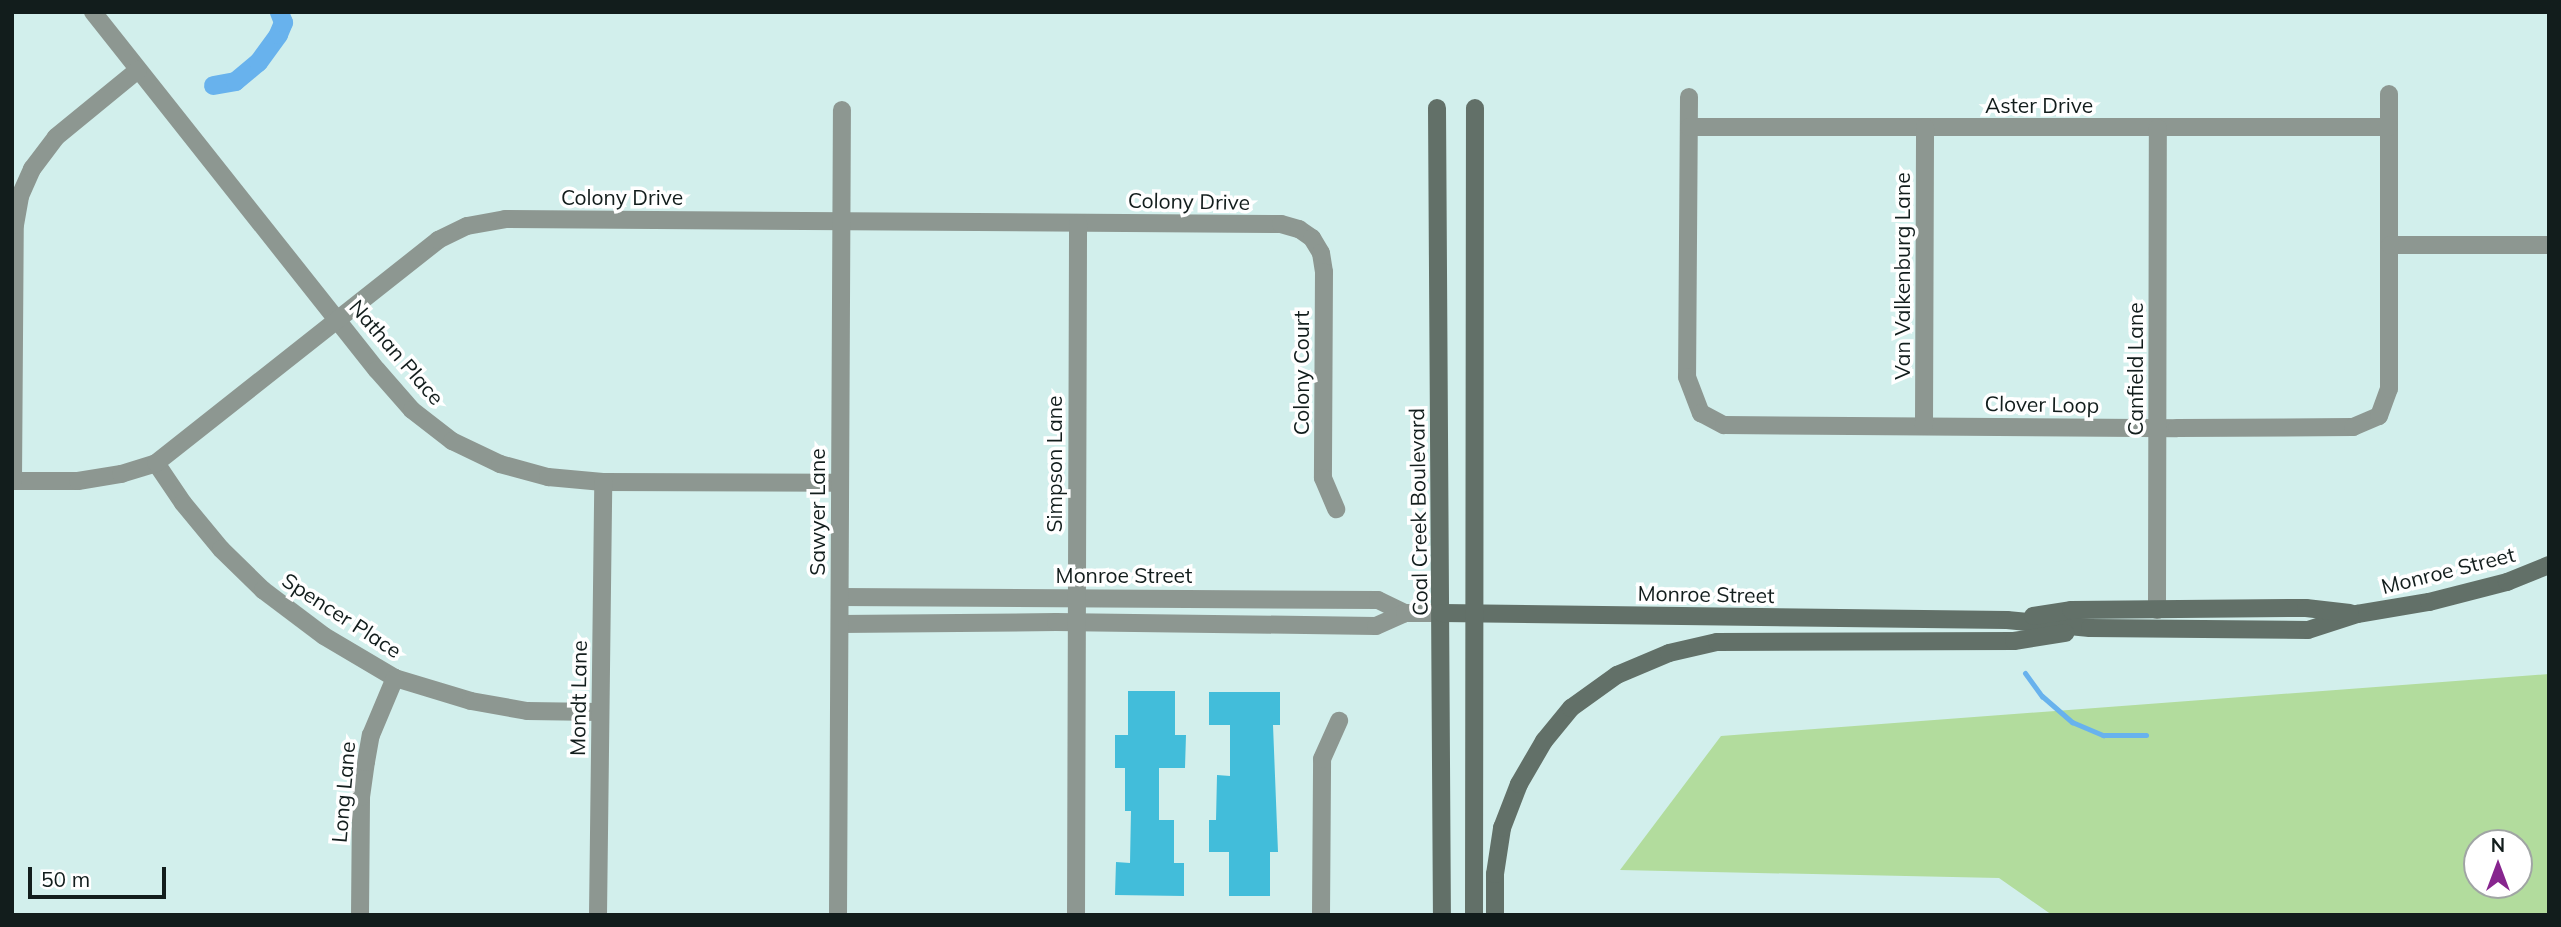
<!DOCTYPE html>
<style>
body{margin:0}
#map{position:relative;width:2561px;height:927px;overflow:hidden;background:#d2efec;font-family:Mulish,sans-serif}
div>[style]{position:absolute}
.green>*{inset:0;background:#b2dc9d}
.stream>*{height:5px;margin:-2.5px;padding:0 2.5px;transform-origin:2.5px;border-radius:2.5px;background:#68b2ed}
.canal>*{height:19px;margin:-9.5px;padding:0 9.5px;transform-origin:9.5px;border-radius:9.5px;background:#68b2ed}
.building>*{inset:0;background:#42bdda}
.street>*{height:18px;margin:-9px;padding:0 9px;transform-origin:9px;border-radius:9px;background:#8d9791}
.secondary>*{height:18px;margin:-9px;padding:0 9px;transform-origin:9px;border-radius:9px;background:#627068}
span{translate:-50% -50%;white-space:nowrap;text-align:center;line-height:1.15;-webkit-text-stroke:7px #fff;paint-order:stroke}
.street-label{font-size:21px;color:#121d1c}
.frame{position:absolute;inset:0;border:14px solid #121d1c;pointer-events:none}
.north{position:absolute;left:2463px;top:829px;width:70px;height:70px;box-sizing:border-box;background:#fff;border:2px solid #a0a5a4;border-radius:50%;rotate:0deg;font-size:19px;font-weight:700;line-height:28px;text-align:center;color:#121d1c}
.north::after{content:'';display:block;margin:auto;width:24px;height:32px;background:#87258e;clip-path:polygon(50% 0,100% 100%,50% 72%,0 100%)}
.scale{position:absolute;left:28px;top:867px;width:138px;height:32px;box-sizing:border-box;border:4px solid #121d1c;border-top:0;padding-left:9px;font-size:21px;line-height:24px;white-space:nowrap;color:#121d1c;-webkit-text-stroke:5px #fff;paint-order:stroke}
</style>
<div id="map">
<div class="green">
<div style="clip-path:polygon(evenodd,2549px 674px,2549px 915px,2052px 915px,1999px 878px,1620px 870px,1721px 736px,2549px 674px,2477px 843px,2519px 843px,2519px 885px,2477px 885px,2477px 843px)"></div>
</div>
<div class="stream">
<div style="left:2025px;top:673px;width:29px;rotate:54deg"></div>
<div style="left:2042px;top:696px;width:40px;rotate:41deg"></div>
<div style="left:2072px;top:722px;width:34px;rotate:23deg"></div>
<div style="left:2103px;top:735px;width:43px"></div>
</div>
<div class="canal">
<div style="left:213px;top:85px;width:22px;rotate:-10deg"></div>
<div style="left:235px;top:81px;width:30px;rotate:-40deg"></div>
<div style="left:258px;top:62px;width:34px;rotate:-54deg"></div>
<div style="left:278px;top:34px;width:13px;rotate:-67deg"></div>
<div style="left:283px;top:22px;width:11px;rotate:-112deg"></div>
</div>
<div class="building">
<div style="clip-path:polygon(1128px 691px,1175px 691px,1175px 735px,1186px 735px,1185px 768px,1159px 768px,1159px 820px,1174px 820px,1174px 863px,1184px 863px,1184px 896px,1115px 895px,1116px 862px,1130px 863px,1131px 811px,1125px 811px,1125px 768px,1115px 768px,1115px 735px,1128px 735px)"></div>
<div style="clip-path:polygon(1209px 692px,1280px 692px,1280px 725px,1273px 725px,1278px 852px,1270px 852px,1270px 896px,1229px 896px,1229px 852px,1209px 852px,1209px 820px,1216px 820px,1217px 775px,1230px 776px,1230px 725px,1209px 725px)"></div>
</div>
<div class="street">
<div style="left:93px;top:12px;width:457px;rotate:51.6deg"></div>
<div style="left:377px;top:370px;width:53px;rotate:48.8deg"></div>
<div style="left:412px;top:410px;width:51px;rotate:37.8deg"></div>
<div style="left:452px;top:441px;width:53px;rotate:25.6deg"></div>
<div style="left:500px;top:464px;width:50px;rotate:15.2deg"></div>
<div style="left:548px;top:477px;width:55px;rotate:5.2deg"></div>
<div style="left:603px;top:482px;width:236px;rotate:0.2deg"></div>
<div style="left:1689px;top:97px;width:280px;rotate:90.4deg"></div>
<div style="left:1687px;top:377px;width:39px;rotate:69deg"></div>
<div style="left:1701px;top:413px;width:26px;rotate:28deg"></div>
<div style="left:1724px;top:425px;width:453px;rotate:0.4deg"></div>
<div style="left:2177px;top:428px;width:176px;rotate:-0.3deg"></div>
<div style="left:2353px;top:427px;width:28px;rotate:-23deg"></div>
<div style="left:2379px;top:416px;width:29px;rotate:-70deg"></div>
<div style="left:2389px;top:389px;width:295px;rotate:-90deg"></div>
<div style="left:1689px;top:127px;width:700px"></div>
<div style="left:2390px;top:245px;width:159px"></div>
<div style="left:1924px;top:426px;width:299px;rotate:-89.8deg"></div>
<div style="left:156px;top:463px;width:48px;rotate:56deg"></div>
<div style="left:183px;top:503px;width:60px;rotate:50.4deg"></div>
<div style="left:221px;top:549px;width:59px;rotate:44.3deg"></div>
<div style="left:263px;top:590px;width:76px;rotate:37deg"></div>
<div style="left:324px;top:636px;width:82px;rotate:30.6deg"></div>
<div style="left:395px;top:678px;width:79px;rotate:16.8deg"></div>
<div style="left:471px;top:701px;width:57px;rotate:10.1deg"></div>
<div style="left:527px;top:711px;width:73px;rotate:0.8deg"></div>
<div style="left:12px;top:481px;width:66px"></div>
<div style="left:78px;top:481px;width:44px;rotate:-9.2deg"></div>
<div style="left:121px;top:474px;width:37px;rotate:-17deg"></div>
<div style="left:156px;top:463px;width:360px;rotate:-38.3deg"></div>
<div style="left:438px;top:240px;width:32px;rotate:-26deg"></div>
<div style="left:467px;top:226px;width:39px;rotate:-10deg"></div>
<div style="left:505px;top:219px;width:776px;rotate:0.37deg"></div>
<div style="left:1281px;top:224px;width:19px;rotate:16deg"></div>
<div style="left:1299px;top:229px;width:16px;rotate:35deg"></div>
<div style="left:1312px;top:238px;width:17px;rotate:59deg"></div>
<div style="left:1321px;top:253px;width:19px;rotate:81deg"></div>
<div style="left:1324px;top:272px;width:206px;rotate:90.3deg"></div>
<div style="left:1323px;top:478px;width:34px;rotate:67deg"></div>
<div style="left:13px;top:481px;width:256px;rotate:-89.6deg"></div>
<div style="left:15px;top:225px;width:29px;rotate:-80deg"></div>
<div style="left:20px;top:196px;width:30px;rotate:-66deg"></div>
<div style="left:32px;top:169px;width:40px;rotate:-53deg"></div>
<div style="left:56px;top:137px;width:106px;rotate:-39.3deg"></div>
<div style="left:840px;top:597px;width:538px;rotate:0.32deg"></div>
<div style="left:1378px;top:600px;width:30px;rotate:26deg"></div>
<div style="left:2157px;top:610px;width:482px;rotate:-89.9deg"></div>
<div style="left:840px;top:624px;width:216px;rotate:-0.5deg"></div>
<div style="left:1056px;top:622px;width:320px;rotate:0.7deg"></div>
<div style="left:1376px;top:626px;width:32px;rotate:-24deg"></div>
<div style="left:1405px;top:613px;width:37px"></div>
<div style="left:360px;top:915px;width:118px;rotate:-89.5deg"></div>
<div style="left:361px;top:797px;width:35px;rotate:-82deg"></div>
<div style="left:366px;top:762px;width:27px;rotate:-80deg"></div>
<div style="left:371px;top:735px;width:62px;rotate:-67.2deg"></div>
<div style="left:598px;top:915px;width:433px;rotate:-89.3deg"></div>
<div style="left:838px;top:915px;width:805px;rotate:-89.72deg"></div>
<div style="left:1076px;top:915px;width:692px;rotate:-89.83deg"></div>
<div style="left:1321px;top:915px;width:156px;rotate:-89.6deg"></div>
<div style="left:1322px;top:759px;width:42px;rotate:-65.9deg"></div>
</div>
<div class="secondary">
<div style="left:1437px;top:108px;width:807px;rotate:89.65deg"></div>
<div style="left:1442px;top:613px;width:565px;rotate:0.71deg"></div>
<div style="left:2007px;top:620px;width:83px;rotate:5.5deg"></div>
<div style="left:2090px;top:628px;width:218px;rotate:0.5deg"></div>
<div style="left:2308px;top:630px;width:52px;rotate:-18.1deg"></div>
<div style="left:2357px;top:614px;width:73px;rotate:-9.5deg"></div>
<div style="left:2429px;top:602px;width:81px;rotate:-14.4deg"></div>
<div style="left:2507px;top:582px;width:45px;rotate:-22deg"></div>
<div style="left:2033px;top:616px;width:38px;rotate:-9deg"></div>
<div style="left:2071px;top:610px;width:235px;rotate:-0.5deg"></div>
<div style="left:2306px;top:608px;width:44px;rotate:6.5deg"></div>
<div style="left:1474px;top:915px;width:807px;rotate:-89.93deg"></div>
<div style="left:1495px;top:915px;width:41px;rotate:-90deg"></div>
<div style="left:1495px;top:874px;width:47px;rotate:-81.3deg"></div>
<div style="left:1502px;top:828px;width:47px;rotate:-68.9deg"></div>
<div style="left:1519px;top:784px;width:50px;rotate:-59.8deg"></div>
<div style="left:1544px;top:741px;width:43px;rotate:-50.7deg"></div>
<div style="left:1571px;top:708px;width:57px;rotate:-35.7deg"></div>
<div style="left:1617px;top:675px;width:56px;rotate:-22.9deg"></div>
<div style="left:1669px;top:653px;width:49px;rotate:-12.9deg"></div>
<div style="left:1717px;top:642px;width:297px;rotate:-0.2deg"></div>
<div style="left:2014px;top:641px;width:52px;rotate:-8.9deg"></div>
</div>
<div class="street-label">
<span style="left:2039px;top:105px">Aster Drive</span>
<span style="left:622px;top:197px">Colony Drive</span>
<span style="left:1189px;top:201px;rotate:1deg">Colony Drive</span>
<span style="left:1902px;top:276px;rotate:-90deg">Van Valkenburg Lane</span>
<span style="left:397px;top:352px;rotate:49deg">Nathan Place</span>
<span style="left:2135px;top:369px;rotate:-90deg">Canfield Lane</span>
<span style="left:1301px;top:373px;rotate:-90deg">Colony Court</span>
<span style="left:2042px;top:404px;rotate:1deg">Clover Loop</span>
<span style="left:1054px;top:464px;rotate:-90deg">Simpson Lane</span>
<span style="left:817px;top:512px;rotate:-90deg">Sawyer Lane</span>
<span style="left:1418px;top:512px;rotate:-91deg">Coal Creek Boulevard</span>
<span style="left:2448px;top:570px;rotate:-14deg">Monroe Street</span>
<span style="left:1124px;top:575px">Monroe Street</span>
<span style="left:1706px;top:594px;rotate:1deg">Monroe Street</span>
<span style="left:342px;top:615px;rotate:33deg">Spencer Place</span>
<span style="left:578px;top:698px;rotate:-89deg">Mondt Lane</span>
<span style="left:343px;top:792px;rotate:-85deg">Long Lane</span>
</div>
<div class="frame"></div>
<div class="north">N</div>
<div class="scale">50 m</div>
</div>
